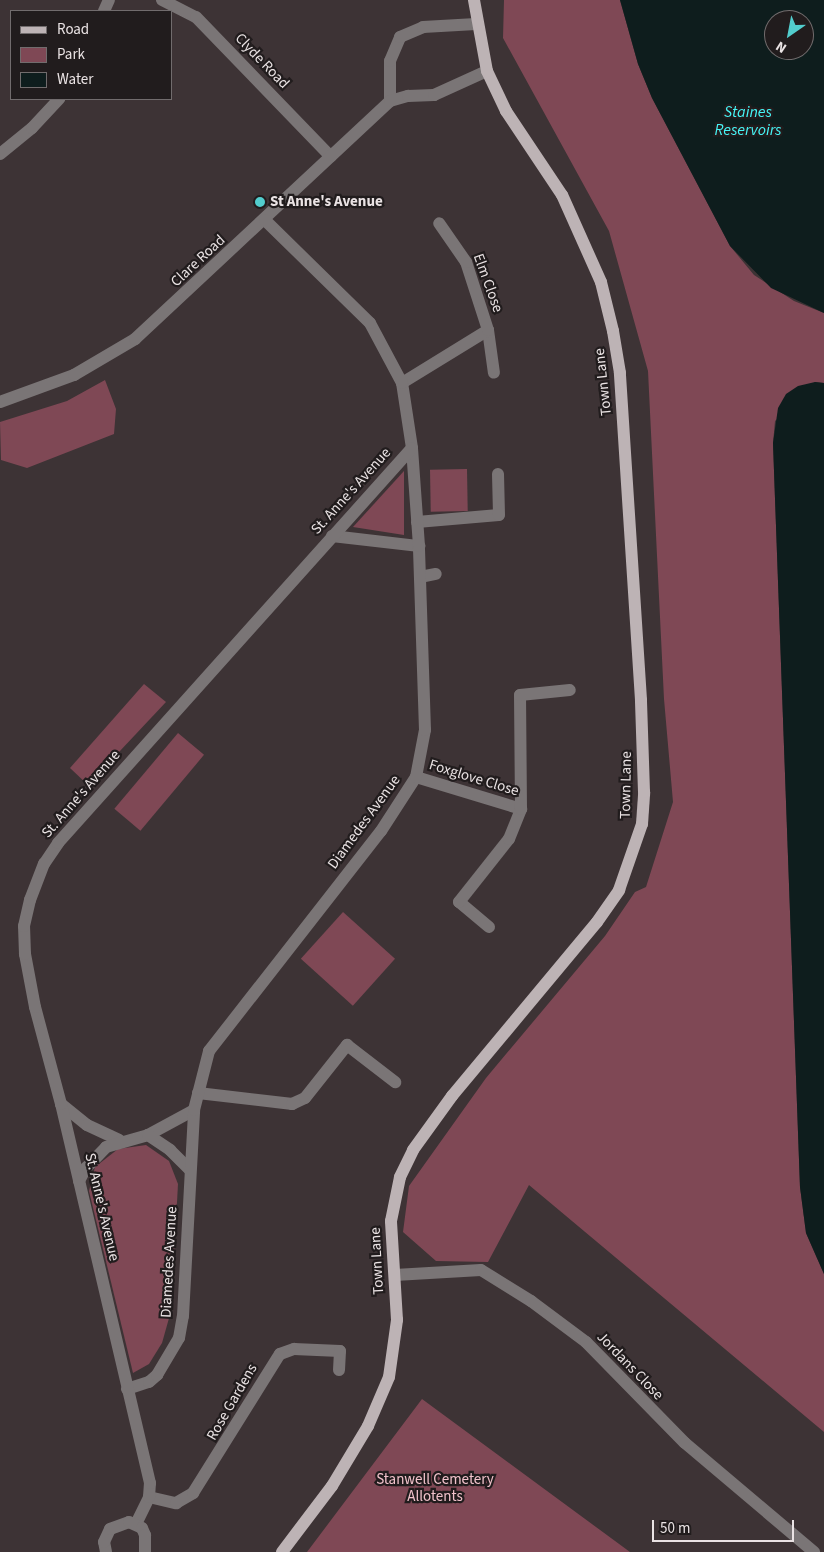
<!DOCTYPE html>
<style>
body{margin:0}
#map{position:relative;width:824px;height:1552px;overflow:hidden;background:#3d3335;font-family:"Source Sans 3",sans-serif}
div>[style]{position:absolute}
.green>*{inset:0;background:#7f4855;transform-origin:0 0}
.water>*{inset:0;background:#0e1d1d}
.minor>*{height:12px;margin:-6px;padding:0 6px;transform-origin:6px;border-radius:6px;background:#7a7576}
.major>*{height:12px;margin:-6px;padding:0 6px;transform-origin:6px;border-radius:6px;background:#bdb3b5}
.dots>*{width:14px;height:14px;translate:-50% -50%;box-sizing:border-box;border:2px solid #211c1d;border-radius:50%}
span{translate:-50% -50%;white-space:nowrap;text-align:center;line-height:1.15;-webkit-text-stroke:4.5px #211c1d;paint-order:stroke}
.street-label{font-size:15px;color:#eae3e4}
.poi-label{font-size:15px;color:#eae3e4;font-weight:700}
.left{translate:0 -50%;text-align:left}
.park-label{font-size:15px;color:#f1c2cb}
.water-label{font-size:16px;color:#46f5f6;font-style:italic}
.legend{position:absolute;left:10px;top:10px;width:162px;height:90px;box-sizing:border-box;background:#211c1d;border:1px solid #716c6d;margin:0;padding:6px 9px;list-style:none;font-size:15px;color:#eae3e4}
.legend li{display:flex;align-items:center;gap:10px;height:25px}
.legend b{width:25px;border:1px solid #716c6d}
.north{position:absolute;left:764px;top:10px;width:50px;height:50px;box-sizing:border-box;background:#211c1d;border:1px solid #716c6d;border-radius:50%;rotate:213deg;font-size:14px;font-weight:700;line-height:20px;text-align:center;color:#eae3e4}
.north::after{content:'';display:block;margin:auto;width:18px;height:22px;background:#52cdcd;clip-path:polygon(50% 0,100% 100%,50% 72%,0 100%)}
.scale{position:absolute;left:652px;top:1520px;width:142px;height:22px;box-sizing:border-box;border:2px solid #eae3e4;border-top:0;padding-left:6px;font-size:15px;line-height:18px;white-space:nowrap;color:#eae3e4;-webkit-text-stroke:4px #211c1d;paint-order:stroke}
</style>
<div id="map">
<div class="green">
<div style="clip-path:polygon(504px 0,620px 0,638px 64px,652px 98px,730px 246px,754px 275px,794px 301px,824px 313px,824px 383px,815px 382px,775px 421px,773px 443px,800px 1187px,806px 1233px,824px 1274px,824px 1432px,529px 1185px,488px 1262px,436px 1261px,403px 1232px,409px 1186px,486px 1078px,605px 936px,635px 892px,646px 887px,673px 802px,664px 699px,648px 371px,609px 231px,503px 38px)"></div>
<div style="clip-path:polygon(105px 380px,116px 409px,114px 434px,27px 468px,1px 460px,0 422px,67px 401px)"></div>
<div style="left:467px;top:469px;width:42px;height:37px;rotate:89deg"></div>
<div style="clip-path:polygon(404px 471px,404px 535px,353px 527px)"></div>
<div style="clip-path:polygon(144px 684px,166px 702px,88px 785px,70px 768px)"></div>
<div style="left:178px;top:733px;width:34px;height:99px;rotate:40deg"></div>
<div style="left:343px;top:912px;width:70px;height:63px;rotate:42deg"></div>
<div style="clip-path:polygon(146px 1145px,169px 1161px,178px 1184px,171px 1311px,162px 1343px,149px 1364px,133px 1373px,89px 1191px,95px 1167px,118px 1149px)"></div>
<div style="clip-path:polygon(422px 1399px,562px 1502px,630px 1552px,307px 1552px)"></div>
</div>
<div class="water">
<div style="clip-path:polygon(evenodd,620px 0,824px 0,824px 313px,771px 288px,730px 246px,652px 98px,638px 64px,620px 0,774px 20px,804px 20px,804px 50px,774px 50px,774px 20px)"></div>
<div style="clip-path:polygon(815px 382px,824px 383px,824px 1274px,806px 1233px,800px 1187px,773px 443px,778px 408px,786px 394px,798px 386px)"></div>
</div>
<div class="minor">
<div style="left:162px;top:0;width:38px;rotate:27deg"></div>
<div style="left:196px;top:17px;width:194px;rotate:46deg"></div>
<div style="left:104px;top:11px;width:12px;rotate:-66deg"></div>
<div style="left:390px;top:101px;width:40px;rotate:-90deg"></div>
<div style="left:390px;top:61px;width:26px;rotate:-67deg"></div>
<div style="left:400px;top:37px;width:25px;rotate:-23deg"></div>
<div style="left:423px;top:27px;width:53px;rotate:-3.2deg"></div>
<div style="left:0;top:154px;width:41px;rotate:-39.1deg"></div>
<div style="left:32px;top:128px;width:40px;rotate:-47deg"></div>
<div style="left:488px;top:330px;width:43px;rotate:82.1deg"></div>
<div style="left:402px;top:383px;width:101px;rotate:-31.6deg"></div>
<div style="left:488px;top:330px;width:71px;rotate:-107.9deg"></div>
<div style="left:466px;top:262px;width:47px;rotate:-124.7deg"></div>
<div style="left:0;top:402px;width:79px;rotate:-20deg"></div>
<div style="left:74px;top:375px;width:71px;rotate:-30.5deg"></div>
<div style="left:135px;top:339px;width:349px;rotate:-43deg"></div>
<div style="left:390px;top:101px;width:19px;rotate:-16deg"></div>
<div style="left:408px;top:96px;width:26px;rotate:-2deg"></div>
<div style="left:434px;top:95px;width:58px;rotate:-24.4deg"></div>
<div style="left:417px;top:522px;width:82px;rotate:-4.9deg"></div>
<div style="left:499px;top:515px;width:41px;rotate:-91.4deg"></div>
<div style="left:332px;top:536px;width:88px;rotate:6.6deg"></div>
<div style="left:420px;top:577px;width:16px;rotate:-11deg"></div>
<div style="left:416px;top:777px;width:110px;rotate:16.9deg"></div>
<div style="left:489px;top:927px;width:39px;rotate:-140deg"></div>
<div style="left:459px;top:902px;width:80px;rotate:-51.6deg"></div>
<div style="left:509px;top:839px;width:32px;rotate:-68deg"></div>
<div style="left:521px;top:809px;width:114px;rotate:-90.5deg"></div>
<div style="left:520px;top:695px;width:50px;rotate:-5.7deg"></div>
<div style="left:198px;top:1093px;width:95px;rotate:6.7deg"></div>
<div style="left:292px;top:1104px;width:14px;rotate:-25deg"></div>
<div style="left:305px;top:1098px;width:68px;rotate:-51.6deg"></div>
<div style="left:347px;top:1045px;width:61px;rotate:37.6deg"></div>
<div style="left:61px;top:1104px;width:33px;rotate:39deg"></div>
<div style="left:87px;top:1125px;width:35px;rotate:25deg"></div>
<div style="left:148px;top:1135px;width:52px;rotate:-28.5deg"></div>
<div style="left:79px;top:1181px;width:15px;rotate:-62deg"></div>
<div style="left:86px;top:1168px;width:29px;rotate:-46deg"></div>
<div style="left:106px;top:1147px;width:44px;rotate:-15.9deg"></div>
<div style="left:148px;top:1135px;width:27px;rotate:34deg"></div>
<div style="left:170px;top:1150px;width:28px;rotate:45deg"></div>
<div style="left:395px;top:1275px;width:86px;rotate:-3.3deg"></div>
<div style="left:481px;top:1270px;width:59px;rotate:31.8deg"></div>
<div style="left:531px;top:1301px;width:69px;rotate:36.7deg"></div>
<div style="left:586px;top:1342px;width:141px;rotate:45.6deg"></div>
<div style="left:685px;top:1443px;width:169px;rotate:40.2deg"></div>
<div style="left:127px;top:1389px;width:23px;rotate:-18deg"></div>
<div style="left:149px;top:1382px;width:11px;rotate:-41deg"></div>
<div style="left:157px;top:1375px;width:43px;rotate:-59.3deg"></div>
<div style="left:179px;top:1338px;width:22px;rotate:-80deg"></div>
<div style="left:183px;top:1316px;width:206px;rotate:-86.9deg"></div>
<div style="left:194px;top:1110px;width:61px;rotate:-75.7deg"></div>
<div style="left:209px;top:1051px;width:279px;rotate:-52deg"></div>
<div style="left:381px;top:831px;width:64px;rotate:-57.1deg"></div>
<div style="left:416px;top:777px;width:48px;rotate:-79.2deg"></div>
<div style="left:425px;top:730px;width:184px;rotate:-91.9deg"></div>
<div style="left:419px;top:546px;width:98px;rotate:-94.1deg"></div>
<div style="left:412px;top:448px;width:66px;rotate:-98.7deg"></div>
<div style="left:402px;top:383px;width:68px;rotate:-118.1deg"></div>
<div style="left:370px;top:323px;width:147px;rotate:-135.6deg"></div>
<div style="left:149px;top:1497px;width:28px;rotate:13deg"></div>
<div style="left:176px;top:1503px;width:20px;rotate:-30deg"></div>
<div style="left:193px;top:1493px;width:164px;rotate:-58deg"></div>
<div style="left:280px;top:1354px;width:15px;rotate:-20deg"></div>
<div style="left:294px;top:1349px;width:46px;rotate:2.5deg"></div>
<div style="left:340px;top:1351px;width:19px;rotate:93deg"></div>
<div style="left:136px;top:1524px;width:30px;rotate:-64deg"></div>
<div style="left:149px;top:1497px;width:14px;rotate:-86deg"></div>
<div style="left:150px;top:1483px;width:389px;rotate:-103.2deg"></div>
<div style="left:61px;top:1104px;width:100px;rotate:-105deg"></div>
<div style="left:35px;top:1007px;width:54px;rotate:-100.7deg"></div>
<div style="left:25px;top:954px;width:28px;rotate:-92deg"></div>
<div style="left:24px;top:926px;width:27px;rotate:-77deg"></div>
<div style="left:30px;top:900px;width:39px;rotate:-69deg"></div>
<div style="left:44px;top:864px;width:25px;rotate:-56deg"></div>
<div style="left:58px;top:843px;width:530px;rotate:-48.13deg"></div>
<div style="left:106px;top:1552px;width:10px;rotate:-101deg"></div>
<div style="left:104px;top:1542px;width:14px;rotate:-65deg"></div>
<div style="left:110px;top:1529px;width:20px;rotate:-20deg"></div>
<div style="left:129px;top:1522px;width:14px;rotate:25deg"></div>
<div style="left:142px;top:1528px;width:8px;rotate:67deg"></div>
<div style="left:145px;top:1535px;width:17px;rotate:90deg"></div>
</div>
<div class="major">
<div style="left:282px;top:1552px;width:83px;rotate:-52.9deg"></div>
<div style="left:332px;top:1486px;width:70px;rotate:-59deg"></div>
<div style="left:368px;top:1426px;width:53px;rotate:-66.8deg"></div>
<div style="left:389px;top:1377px;width:58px;rotate:-82deg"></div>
<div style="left:397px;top:1320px;width:99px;rotate:-93.5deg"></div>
<div style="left:391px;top:1221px;width:45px;rotate:-78.4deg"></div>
<div style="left:400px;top:1177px;width:30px;rotate:-64deg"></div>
<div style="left:413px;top:1150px;width:67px;rotate:-54.2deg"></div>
<div style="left:452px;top:1096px;width:226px;rotate:-50.2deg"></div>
<div style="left:597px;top:922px;width:39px;rotate:-55deg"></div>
<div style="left:619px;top:890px;width:70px;rotate:-70.8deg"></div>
<div style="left:642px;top:824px;width:32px;rotate:-86deg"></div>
<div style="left:644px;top:792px;width:92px;rotate:-91.9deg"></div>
<div style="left:641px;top:700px;width:328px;rotate:-93.7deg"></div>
<div style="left:620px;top:373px;width:43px;rotate:-99.5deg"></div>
<div style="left:613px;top:331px;width:50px;rotate:-103.8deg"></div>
<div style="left:601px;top:282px;width:95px;rotate:-114.1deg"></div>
<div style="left:562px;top:195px;width:101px;rotate:-123.7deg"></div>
<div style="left:506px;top:111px;width:44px;rotate:-115.4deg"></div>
<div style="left:487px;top:71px;width:72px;rotate:-100.4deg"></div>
</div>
<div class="dots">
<div style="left:260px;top:202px;background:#52cdcd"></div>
</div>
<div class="street-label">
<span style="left:262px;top:61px;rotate:46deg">Clyde Road</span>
<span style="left:198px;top:261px;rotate:-43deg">Clare Road</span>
<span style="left:488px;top:283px;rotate:70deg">Elm Close</span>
<span style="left:603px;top:382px;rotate:-96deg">Town Lane</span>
<span style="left:351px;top:491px;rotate:-48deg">St. Anne's Avenue</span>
<span style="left:474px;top:778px;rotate:17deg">Foxglove Close</span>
<span style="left:626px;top:785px;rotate:-89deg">Town Lane</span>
<span style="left:81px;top:794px;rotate:-49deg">St. Anne's Avenue</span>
<span style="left:364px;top:822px;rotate:-54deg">Diamedes Avenue</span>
<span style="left:102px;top:1207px;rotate:77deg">St. Anne's Avenue</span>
<span style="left:377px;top:1261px;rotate:-93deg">Town Lane</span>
<span style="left:169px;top:1262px;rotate:-87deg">Diamedes Avenue</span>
<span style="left:630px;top:1366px;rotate:46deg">Jordans Close</span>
<span style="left:232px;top:1402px;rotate:-60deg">Rose Gardens</span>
</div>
<div class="poi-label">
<span class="left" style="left:270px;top:202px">St Anne's Avenue</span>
</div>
<div class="park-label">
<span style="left:435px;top:1488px">Stanwell Cemetery<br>Allotents</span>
</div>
<div class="water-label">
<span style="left:748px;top:121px">Staines<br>Reservoirs</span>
</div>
<ul class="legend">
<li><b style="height:6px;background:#bdb3b5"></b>Road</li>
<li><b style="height:14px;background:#7f4855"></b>Park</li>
<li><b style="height:14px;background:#0e1d1d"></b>Water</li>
</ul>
<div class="north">N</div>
<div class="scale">50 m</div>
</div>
